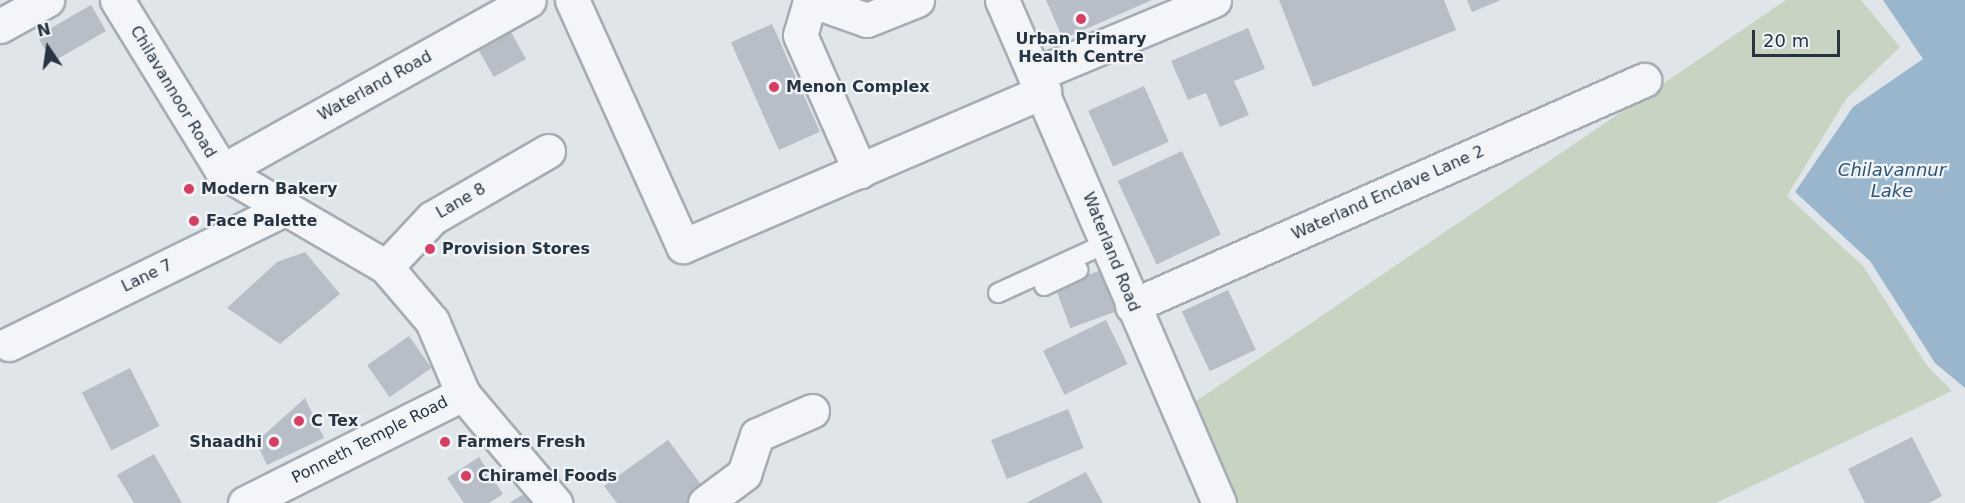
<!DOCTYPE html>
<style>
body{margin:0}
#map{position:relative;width:1965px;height:503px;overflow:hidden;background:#e0e5ea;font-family:"DejaVu Sans",sans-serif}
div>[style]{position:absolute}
.green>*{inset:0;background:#c7d4c1}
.water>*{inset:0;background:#9ab6cc}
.building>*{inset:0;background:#b7bec7;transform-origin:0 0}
.roads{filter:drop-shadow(2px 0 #a5acb4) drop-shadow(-2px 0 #a5acb4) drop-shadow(0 2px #a5acb4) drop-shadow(0 -2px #a5acb4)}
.service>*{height:18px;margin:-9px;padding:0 9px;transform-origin:9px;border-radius:9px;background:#f3f5f8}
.minor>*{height:33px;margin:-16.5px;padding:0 16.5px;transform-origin:16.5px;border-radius:16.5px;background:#f3f5f8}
.tertiary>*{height:33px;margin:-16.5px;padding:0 16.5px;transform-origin:16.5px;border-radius:16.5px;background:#f3f5f8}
.dots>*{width:16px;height:16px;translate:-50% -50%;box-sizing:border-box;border:3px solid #f0f4f7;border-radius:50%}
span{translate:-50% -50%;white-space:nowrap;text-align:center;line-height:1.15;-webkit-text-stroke:4.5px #f0f4f7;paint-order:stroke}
.poi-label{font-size:16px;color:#283442;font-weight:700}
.left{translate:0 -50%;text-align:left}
.right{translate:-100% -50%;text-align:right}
.street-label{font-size:16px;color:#283442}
.water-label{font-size:18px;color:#305678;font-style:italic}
.north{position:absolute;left:18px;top:18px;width:60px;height:60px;-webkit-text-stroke:4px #f0f4f7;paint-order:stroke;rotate:347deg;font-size:16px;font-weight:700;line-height:24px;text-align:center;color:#283442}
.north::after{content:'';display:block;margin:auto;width:21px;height:27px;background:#283442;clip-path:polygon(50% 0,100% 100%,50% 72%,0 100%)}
.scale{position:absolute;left:1752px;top:30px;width:88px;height:27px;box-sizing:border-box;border:3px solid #283442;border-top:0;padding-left:8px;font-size:18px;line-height:21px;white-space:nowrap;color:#283442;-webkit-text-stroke:4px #f0f4f7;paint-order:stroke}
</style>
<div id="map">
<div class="green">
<div style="clip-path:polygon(1786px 0,1861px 0,1900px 47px,1846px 99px,1787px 196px,1863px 266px,1928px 367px,1952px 391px,1716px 503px,1238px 503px,1192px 404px)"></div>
</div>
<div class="water">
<div style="clip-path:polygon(1883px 0,1965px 0,1965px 388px,1935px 363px,1870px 261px,1795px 192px,1853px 107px,1923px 59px)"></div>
</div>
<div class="building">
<div style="clip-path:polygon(1046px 0,1152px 0,1063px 39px)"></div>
<div style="clip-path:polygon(1279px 0,1444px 0,1456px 30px,1313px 87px)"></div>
<div style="clip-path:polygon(1467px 0,1501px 0,1472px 12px)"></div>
<div style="left:91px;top:5px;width:30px;height:62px;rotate:60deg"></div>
<div style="left:772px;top:24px;width:118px;height:45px;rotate:66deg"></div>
<div style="clip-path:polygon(1248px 28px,1265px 69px,1234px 81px,1249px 115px,1220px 127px,1206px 93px,1188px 100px,1171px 61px)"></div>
<div style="left:511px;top:32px;width:31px;height:37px;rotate:61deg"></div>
<div style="left:1144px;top:86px;width:61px;height:61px;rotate:66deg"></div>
<div style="left:1182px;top:151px;width:92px;height:71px;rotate:65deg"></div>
<div style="clip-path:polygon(305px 252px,340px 294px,280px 344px,227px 308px,277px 262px)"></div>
<div style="left:1104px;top:269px;width:44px;height:52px;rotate:70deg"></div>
<div style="left:1228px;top:290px;width:66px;height:51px;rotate:65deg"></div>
<div style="left:1106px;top:320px;width:49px;height:70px;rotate:64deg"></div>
<div style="left:409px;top:336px;width:39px;height:51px;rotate:55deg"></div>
<div style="left:130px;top:368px;width:65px;height:54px;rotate:63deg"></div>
<div style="clip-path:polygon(305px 398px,324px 438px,267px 465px,256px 442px)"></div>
<div style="left:1068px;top:409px;width:42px;height:83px;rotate:68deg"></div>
<div style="clip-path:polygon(1912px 437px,1942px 496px,1929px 503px,1865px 503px,1848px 469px)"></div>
<div style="clip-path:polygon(668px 440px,705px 490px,687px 503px,617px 503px,604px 486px)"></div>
<div style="clip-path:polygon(154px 454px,182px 503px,134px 503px,117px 475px)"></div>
<div style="clip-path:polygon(479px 457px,503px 494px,489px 503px,464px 503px,447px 478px)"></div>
<div style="clip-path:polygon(1086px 472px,1103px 503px,1026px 503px)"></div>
<div style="clip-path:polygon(527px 492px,535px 503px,509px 503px)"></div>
</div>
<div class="roads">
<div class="service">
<div style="left:1044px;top:286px;width:38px;rotate:-25deg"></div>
<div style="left:998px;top:293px;width:120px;rotate:-24.6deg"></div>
</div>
<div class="minor">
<div style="left:572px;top:0;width:270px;rotate:65.7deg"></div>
<div style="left:683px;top:246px;width:393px;rotate:-23.2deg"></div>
<div style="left:810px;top:0;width:60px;rotate:19.3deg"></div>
<div style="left:867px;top:20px;width:54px;rotate:-21.8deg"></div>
<div style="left:1002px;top:0;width:548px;rotate:66.66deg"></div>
<div style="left:810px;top:1px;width:35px;rotate:106deg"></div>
<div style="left:800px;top:35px;width:149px;rotate:66.2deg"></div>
<div style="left:0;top:26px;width:54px;rotate:-29deg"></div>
<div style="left:1037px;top:74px;width:192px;rotate:-22.7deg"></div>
<div style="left:222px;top:171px;width:351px;rotate:-29.1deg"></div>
<div style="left:386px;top:267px;width:67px;rotate:-46.8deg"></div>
<div style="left:432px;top:218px;width:134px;rotate:-30deg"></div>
<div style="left:1132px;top:306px;width:560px;rotate:-23.82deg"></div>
<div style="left:9px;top:344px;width:309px;rotate:-26.1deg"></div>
<div style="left:245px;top:503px;width:244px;rotate:-26.6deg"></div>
<div style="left:705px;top:503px;width:49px;rotate:-36.6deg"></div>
<div style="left:744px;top:474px;width:41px;rotate:-71.6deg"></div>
<div style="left:757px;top:435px;width:60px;rotate:-23.6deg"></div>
</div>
<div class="tertiary">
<div style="left:117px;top:0;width:201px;rotate:58.4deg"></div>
<div style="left:222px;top:171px;width:190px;rotate:30.3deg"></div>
<div style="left:386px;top:267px;width:71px;rotate:49.6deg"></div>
<div style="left:432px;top:321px;width:79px;rotate:67deg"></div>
<div style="left:463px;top:394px;width:143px;rotate:49.8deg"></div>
</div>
</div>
<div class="dots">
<div style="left:1081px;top:19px;background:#d53f62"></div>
<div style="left:774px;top:87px;background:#d53f62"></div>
<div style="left:189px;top:189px;background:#d53f62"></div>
<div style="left:194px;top:221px;background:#d53f62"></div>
<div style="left:430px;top:249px;background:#d53f62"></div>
<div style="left:299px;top:421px;background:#d53f62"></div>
<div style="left:274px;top:442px;background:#d53f62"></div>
<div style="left:445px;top:442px;background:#d53f62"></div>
<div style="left:466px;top:476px;background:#d53f62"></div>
</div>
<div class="poi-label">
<span style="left:1081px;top:48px">Urban Primary<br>Health Centre</span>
<span class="left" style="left:786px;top:87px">Menon Complex</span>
<span class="left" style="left:201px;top:189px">Modern Bakery</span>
<span class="left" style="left:206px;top:221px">Face Palette</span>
<span class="left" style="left:442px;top:249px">Provision Stores</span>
<span class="left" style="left:311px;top:421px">C Tex</span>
<span class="right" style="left:262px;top:442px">Shaadhi</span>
<span class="left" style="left:457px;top:442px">Farmers Fresh</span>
<span class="left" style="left:478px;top:476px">Chiramel Foods</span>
</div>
<div class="street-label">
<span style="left:375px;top:86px;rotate:-29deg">Waterland Road</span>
<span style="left:173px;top:92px;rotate:59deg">Chilavannoor Road</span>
<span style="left:1388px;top:193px;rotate:-24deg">Waterland Enclave Lane 2</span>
<span style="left:461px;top:201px;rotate:-30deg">Lane 8</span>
<span style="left:1111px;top:252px;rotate:68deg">Waterland Road</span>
<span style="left:147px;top:276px;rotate:-26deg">Lane 7</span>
<span style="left:370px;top:440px;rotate:-27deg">Ponneth Temple Road</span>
</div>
<div class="water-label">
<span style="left:1892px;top:181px">Chilavannur<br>Lake</span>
</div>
<div class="north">N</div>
<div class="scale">20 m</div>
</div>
